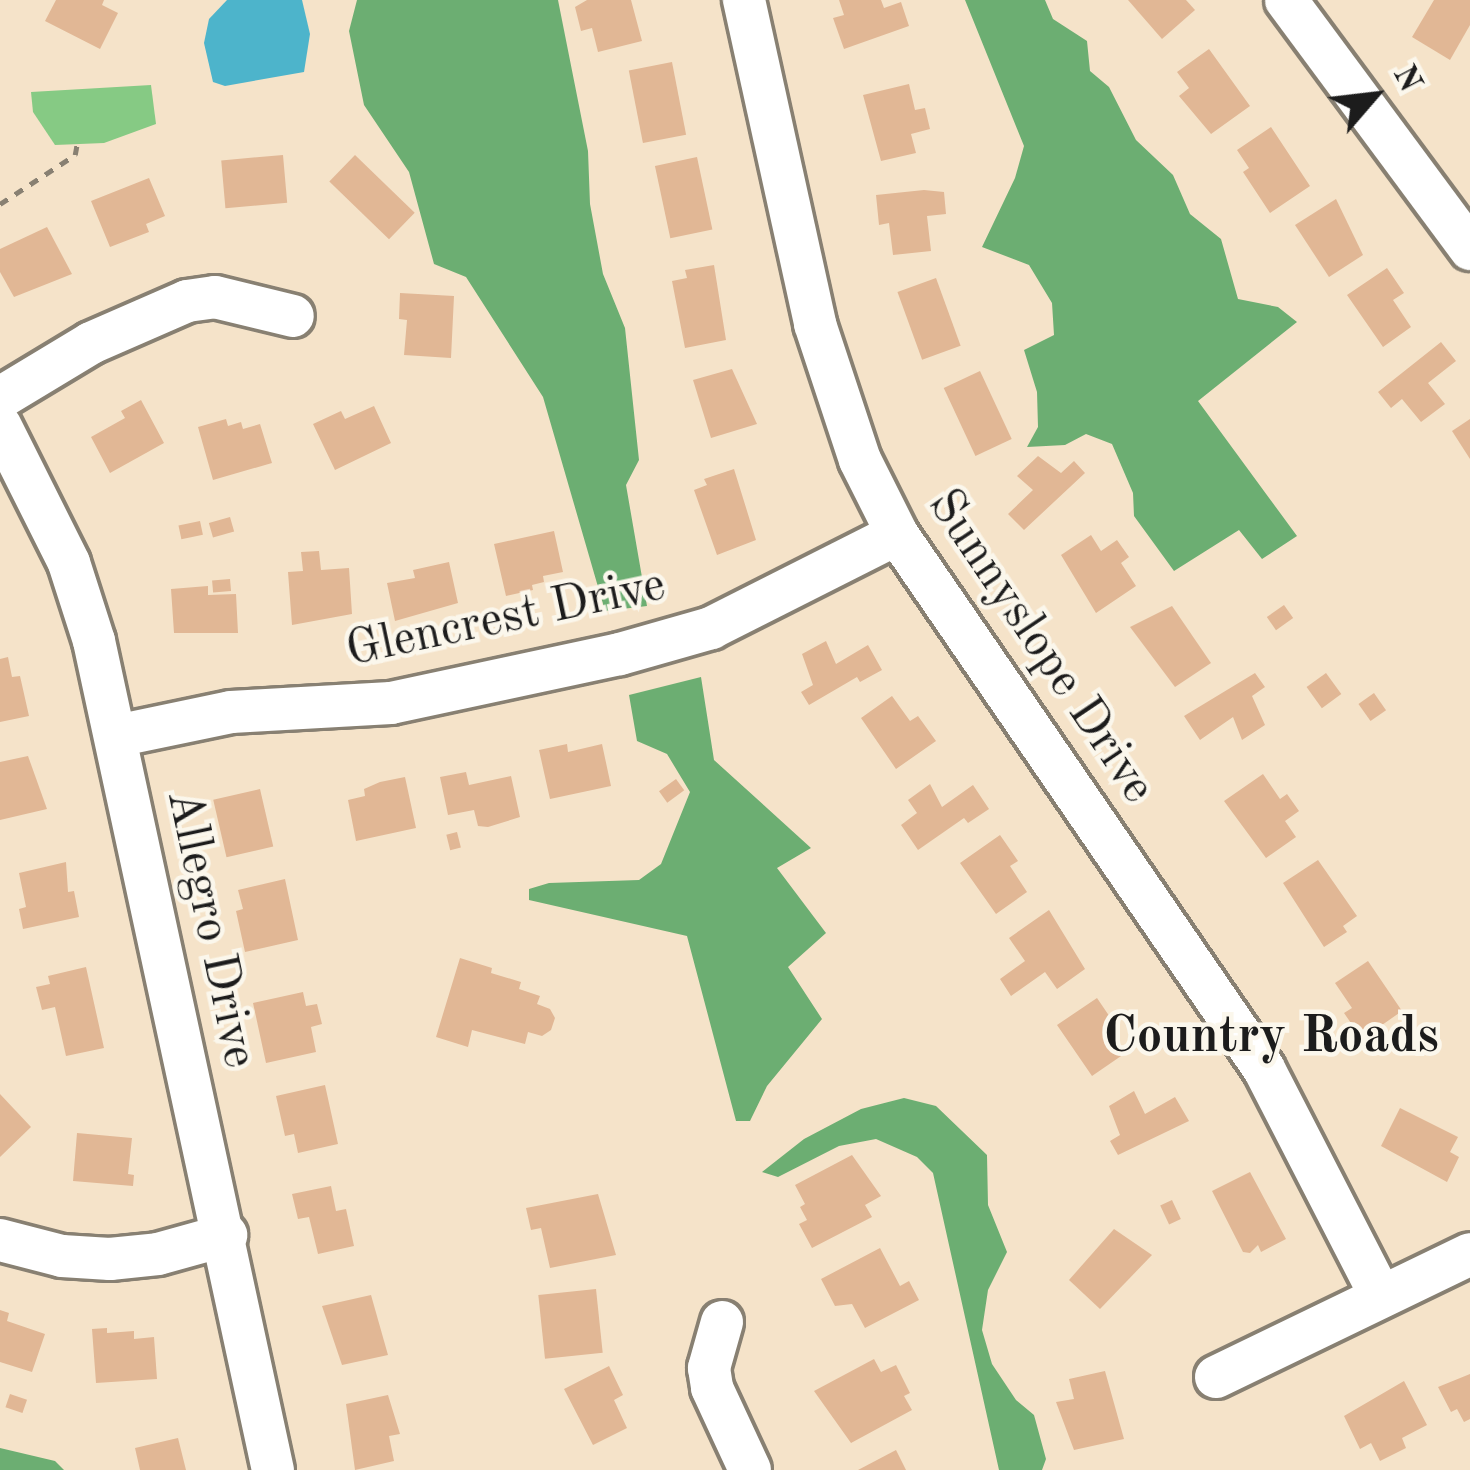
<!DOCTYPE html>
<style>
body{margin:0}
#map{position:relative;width:1470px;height:1470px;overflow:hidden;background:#f5e3c9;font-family:"Old Standard TT",serif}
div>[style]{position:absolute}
.green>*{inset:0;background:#86ca84}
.forest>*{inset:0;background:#6cae72}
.water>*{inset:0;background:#4db4cb}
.building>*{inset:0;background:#e1b795;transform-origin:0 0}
.path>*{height:4.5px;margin-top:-2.25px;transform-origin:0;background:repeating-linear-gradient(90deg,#888072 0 9px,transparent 0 18px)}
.roads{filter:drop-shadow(3px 0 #888072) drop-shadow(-3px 0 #888072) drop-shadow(0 3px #888072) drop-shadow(0 -3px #888072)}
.minor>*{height:42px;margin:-21px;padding:0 21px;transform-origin:21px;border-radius:21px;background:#fff}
span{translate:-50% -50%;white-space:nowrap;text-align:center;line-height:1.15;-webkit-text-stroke:9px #fbf7ec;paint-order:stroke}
.street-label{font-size:48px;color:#1c1c1c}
.neighbourhood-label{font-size:51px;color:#1c1c1c;font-weight:700}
.north{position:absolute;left:1314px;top:36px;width:120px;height:120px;-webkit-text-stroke:9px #fbf7ec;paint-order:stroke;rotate:62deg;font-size:33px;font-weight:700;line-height:48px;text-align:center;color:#1c1c1c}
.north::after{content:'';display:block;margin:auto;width:42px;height:54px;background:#1c1c1c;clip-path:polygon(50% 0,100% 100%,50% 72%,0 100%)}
</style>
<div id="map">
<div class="green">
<div style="clip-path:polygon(151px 85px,156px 124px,104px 143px,55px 145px,33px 112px,31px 92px)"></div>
</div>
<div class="forest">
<div style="clip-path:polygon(357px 0,558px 0,588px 151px,590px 204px,603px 274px,625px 328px,639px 460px,626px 485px,647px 606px,605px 611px,543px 397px,466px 277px,434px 264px,409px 172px,364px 105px,349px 31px)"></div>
<div style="clip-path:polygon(965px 0,1045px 0,1053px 19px,1087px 41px,1090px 71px,1109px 87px,1136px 140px,1173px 175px,1190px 214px,1221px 239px,1238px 299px,1278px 307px,1297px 322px,1198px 401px,1297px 536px,1262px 559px,1239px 530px,1174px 571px,1134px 516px,1133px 493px,1112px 444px,1086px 434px,1065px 445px,1027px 447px,1038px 427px,1037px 392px,1024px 350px,1054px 335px,1052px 303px,1029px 265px,982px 247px,1015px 178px,1024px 146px)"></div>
<div style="clip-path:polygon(701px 677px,714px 760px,811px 848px,777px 868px,826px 933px,788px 967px,822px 1019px,767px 1086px,750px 1121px,736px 1121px,687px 936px,529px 900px,529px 889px,549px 883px,639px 880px,661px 864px,690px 792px,667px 754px,637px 741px,629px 695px)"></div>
<div style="clip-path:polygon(904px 1098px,936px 1106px,987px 1155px,988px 1205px,1007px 1252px,988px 1290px,982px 1330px,992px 1364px,1016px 1400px,1034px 1415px,1046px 1459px,1042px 1470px,999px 1470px,933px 1173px,917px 1157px,876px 1139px,839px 1146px,778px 1177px,762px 1172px,804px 1139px,861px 1109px)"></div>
<div style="clip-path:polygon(0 1448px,55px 1461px,64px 1470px,0 1470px)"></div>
</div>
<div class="water">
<div style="clip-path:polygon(227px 0,302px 0,310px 34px,304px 72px,225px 86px,213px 82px,204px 43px,209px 19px)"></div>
</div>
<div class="building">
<div style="clip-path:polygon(56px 0,104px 0,102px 5px,118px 13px,100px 49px,45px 21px)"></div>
<div style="clip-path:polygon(587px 0,631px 0,642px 41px,598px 52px,592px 28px,581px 31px,575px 7px)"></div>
<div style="clip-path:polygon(839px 0,881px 0,884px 8px,901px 2px,909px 26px,844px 49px,833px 18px,844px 15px)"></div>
<div style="clip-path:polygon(1128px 0,1186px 0,1195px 10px,1162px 39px)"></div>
<div style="clip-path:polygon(1434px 0,1470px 0,1470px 25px,1450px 60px,1412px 37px)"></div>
<div style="clip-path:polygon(1209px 49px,1250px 106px,1211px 134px,1179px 96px,1189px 88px,1177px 72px)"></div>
<div style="left:672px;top:62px;width:74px;height:44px;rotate:79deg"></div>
<div style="clip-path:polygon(909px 84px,915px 110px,925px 108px,930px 129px,911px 134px,916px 153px,881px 161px,863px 95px)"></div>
<div style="clip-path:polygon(1271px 127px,1310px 186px,1270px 213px,1243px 172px,1249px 168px,1237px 150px)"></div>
<div style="left:283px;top:155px;width:48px;height:62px;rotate:85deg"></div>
<div style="left:355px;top:155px;width:83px;height:37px;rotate:44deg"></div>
<div style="left:697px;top:157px;width:74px;height:43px;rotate:78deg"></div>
<div style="clip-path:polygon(149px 178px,165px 216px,146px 224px,149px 232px,110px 247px,91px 201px)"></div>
<div style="clip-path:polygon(924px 190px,944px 192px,946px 214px,927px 216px,931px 251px,893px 255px,889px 223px,879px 225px,876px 195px)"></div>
<div style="clip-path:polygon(1336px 199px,1363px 255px,1329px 277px,1295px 225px)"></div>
<div style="clip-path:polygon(47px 227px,72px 274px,14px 297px,0 272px,0 249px)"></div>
<div style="clip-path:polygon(714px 265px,726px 340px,685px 348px,672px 281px,687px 278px,685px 270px)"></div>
<div style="clip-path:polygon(1387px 268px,1404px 293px,1393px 300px,1411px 327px,1383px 347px,1347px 295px)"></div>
<div style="left:936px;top:278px;width:72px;height:41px;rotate:70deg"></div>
<div style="clip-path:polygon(400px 293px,454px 296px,451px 358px,404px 355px,407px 320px,399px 319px)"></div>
<div style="clip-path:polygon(1441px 342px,1456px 361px,1428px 383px,1445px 404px,1421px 422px,1402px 399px,1391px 408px,1378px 392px)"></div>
<div style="clip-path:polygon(732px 369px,757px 424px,711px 438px,693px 380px)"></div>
<div style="left:980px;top:371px;width:75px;height:40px;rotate:65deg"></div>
<div style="clip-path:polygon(141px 400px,164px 443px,110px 473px,91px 437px,125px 418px,121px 411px)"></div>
<div style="clip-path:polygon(374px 406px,391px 443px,335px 470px,313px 424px,341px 411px,345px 419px)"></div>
<div style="clip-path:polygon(226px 419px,228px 426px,241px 422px,243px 429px,260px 424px,272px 463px,213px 480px,198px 427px)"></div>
<div style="clip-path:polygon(1470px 419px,1470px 459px,1452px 431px)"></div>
<div style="clip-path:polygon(1038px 456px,1061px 473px,1074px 461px,1085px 473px,1024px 530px,1008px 514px,1033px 490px,1017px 476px)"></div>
<div style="clip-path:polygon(734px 469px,756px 540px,717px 555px,694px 490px,707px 485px,704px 479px)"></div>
<div style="left:230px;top:517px;width:15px;height:22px;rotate:74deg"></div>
<div style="left:200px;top:521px;width:14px;height:22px;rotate:78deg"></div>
<div style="clip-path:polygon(554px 531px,563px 572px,543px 576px,544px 582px,532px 585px,533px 590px,506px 596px,494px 544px)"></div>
<div style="clip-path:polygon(1091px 535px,1101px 551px,1117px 540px,1129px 557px,1121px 563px,1136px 586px,1096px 613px,1061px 555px)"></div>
<div style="clip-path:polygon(319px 551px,321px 570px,349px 568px,352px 614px,292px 625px,288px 572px,303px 571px,301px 552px)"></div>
<div style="clip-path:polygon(449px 562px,458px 603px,395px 621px,387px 583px,415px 578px,413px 570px)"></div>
<div style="left:230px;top:579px;width:12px;height:18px;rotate:85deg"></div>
<div style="clip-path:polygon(208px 586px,208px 595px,236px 594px,238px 633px,174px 633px,171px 589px)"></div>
<div style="left:1284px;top:605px;width:16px;height:21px;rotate:55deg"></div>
<div style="clip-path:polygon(1172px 606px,1211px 663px,1175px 687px,1130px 627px)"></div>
<div style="clip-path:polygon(826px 641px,836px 664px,868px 645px,882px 670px,860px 682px,857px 677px,809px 705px,801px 692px,813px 685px,802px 654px)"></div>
<div style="clip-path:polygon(8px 657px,12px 677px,20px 676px,29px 716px,0 722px,0 659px)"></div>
<div style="clip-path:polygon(1255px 673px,1265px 687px,1252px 696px,1265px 725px,1242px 740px,1233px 717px,1200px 740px,1184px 716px)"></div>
<div style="left:1326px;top:673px;width:26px;height:24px;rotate:54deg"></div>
<div style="left:1374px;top:693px;width:21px;height:19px;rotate:55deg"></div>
<div style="clip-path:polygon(892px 696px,910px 721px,918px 716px,936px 741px,896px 769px,861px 718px)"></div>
<div style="clip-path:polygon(567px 744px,568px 752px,602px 744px,611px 786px,550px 799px,539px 750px)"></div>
<div style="clip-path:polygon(28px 756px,47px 809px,0 820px,0 762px)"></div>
<div style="clip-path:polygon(466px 772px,469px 785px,511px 776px,520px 817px,488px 827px,478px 826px,474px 810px,448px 815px,440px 777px)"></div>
<div style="clip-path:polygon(1263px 774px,1280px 799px,1287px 794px,1299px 811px,1285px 821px,1296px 837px,1266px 858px,1224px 801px)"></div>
<div style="clip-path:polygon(405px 777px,416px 828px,356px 841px,348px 800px,365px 796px,364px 789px,380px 782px)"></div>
<div style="left:676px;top:779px;width:14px;height:21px;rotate:54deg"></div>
<div style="clip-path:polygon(930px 784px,942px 807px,973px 785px,989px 809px,968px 823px,964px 818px,918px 850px,901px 825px,917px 813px,908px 800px)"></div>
<div style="left:260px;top:789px;width:59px;height:48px;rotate:77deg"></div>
<div style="left:457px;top:832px;width:16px;height:11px;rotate:76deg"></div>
<div style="clip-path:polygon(1000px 835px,1018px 861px,1010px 866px,1027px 892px,996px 914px,960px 863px)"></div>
<div style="clip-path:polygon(1318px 860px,1357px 916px,1343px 926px,1347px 932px,1324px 947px,1283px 883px)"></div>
<div style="clip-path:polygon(66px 862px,68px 892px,74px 891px,79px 917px,23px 929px,19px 909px,26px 907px,19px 873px)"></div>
<div style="clip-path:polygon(285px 879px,298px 940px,245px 952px,236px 911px,243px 909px,238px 890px)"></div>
<div style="clip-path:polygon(1049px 910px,1085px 969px,1057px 989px,1045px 972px,1011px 996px,1000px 979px,1025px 961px,1009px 938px)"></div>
<div style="clip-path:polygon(460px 958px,492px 968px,491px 973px,521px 982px,519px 989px,540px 996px,537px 1004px,550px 1009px,555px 1018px,551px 1030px,542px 1036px,528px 1032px,525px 1044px,472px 1030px,468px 1047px,436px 1037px)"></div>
<div style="clip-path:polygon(1368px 961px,1402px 1011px,1362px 1039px,1344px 1013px,1352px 1008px,1335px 983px)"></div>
<div style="clip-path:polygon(86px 967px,104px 1048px,66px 1056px,55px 1007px,42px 1010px,36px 987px,50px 984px,48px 976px)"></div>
<div style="clip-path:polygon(303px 992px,306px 1006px,317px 1004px,322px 1024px,311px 1027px,316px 1052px,266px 1063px,253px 1003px)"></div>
<div style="clip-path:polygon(1097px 998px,1114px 1023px,1106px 1029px,1124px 1054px,1092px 1076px,1057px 1025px)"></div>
<div style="clip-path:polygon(325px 1085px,338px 1144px,298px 1153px,294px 1134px,285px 1136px,276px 1096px)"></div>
<div style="clip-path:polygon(1134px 1091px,1145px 1114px,1175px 1097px,1189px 1121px,1118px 1155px,1110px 1141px,1120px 1135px,1109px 1106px)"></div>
<div style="clip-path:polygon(0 1094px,31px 1127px,0 1157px)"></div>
<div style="clip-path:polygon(1400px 1108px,1458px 1137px,1450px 1152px,1459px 1157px,1447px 1182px,1381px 1146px)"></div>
<div style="clip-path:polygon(77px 1133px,132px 1138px,128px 1174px,134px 1175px,133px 1186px,73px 1181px)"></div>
<div style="clip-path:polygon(852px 1155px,881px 1196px,865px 1205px,872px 1217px,812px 1248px,799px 1224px,807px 1220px,800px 1207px,805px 1204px,795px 1185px)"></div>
<div style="clip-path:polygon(1250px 1172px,1286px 1239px,1261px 1252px,1258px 1245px,1250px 1253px,1243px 1252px,1212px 1191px)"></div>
<div style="clip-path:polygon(331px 1186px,336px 1211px,346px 1209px,354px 1246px,318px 1254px,309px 1217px,298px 1219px,292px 1194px)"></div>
<div style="clip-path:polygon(598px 1194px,616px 1255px,550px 1268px,541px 1228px,531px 1230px,526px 1208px)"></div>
<div style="left:1172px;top:1200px;width:21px;height:13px;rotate:65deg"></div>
<div style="clip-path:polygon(1114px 1229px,1152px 1255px,1100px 1309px,1069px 1280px)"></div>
<div style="clip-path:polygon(880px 1248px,900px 1286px,909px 1281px,919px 1300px,865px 1328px,852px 1304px,835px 1306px,821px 1279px)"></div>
<div style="left:596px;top:1289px;width:64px;height:58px;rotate:84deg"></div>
<div style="clip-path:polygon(371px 1295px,388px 1355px,342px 1365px,322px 1306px)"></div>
<div style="clip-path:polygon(0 1310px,9px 1313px,7px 1321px,45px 1334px,32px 1372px,0 1362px)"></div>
<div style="clip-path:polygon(107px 1328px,107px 1333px,134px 1331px,134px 1339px,154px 1337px,157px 1379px,96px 1383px,92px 1329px)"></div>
<div style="clip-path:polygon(874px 1359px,881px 1372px,896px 1365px,910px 1393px,904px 1396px,912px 1410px,851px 1443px,814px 1391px)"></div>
<div style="clip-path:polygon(609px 1366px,623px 1395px,614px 1400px,627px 1428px,593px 1445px,564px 1389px)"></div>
<div style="clip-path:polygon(1105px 1371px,1124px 1439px,1074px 1450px,1056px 1402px,1074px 1399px,1069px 1379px)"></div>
<div style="clip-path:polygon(1470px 1374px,1470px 1419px,1464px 1422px,1457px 1409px,1451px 1412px,1438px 1387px)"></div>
<div style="clip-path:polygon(1404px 1381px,1427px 1425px,1402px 1438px,1406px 1448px,1380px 1461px,1371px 1443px,1360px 1449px,1344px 1416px)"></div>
<div style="left:10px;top:1394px;width:18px;height:14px;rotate:19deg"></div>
<div style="clip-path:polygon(388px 1395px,400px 1434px,389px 1436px,394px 1461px,355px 1470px,346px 1404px)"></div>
<div style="clip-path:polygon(178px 1438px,186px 1470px,140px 1470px,135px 1448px)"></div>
<div style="clip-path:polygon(896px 1450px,906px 1470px,858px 1470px)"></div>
</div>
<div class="path">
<div style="left:0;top:204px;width:90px;rotate:-33.2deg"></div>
<div style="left:75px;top:155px;width:11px;rotate:-80deg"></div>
</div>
<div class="roads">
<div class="minor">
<div style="left:744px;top:0;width:332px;rotate:77.6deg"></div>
<div style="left:815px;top:324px;width:143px;rotate:71.7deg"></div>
<div style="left:860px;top:460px;width:83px;rotate:63.4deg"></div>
<div style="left:897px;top:534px;width:649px;rotate:55.55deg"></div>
<div style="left:1264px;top:1069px;width:256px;rotate:62.8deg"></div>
<div style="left:1286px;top:0;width:310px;rotate:53.5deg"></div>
<div style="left:0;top:398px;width:106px;rotate:-31.1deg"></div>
<div style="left:91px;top:343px;width:105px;rotate:-23.6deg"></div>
<div style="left:187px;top:301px;width:28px;rotate:-8deg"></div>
<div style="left:215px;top:297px;width:80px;rotate:13.7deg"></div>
<div style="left:0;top:425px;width:154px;rotate:63.4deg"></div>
<div style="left:69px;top:563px;width:82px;rotate:72.2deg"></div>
<div style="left:94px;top:641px;width:848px;rotate:77.82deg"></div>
<div style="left:116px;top:736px;width:117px;rotate:-11.8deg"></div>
<div style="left:231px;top:712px;width:160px;rotate:-3.2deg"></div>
<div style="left:391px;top:703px;width:234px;rotate:-12.1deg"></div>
<div style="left:620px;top:654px;width:95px;rotate:-15.9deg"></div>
<div style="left:711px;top:628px;width:208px;rotate:-26.8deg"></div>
<div style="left:0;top:1240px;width:64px;rotate:14.5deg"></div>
<div style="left:62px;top:1256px;width:48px;rotate:3.6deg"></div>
<div style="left:110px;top:1259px;width:48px;rotate:-5.9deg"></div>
<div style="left:158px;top:1254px;width:71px;rotate:-15.6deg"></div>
<div style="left:722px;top:1322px;width:48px;rotate:105.8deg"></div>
<div style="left:709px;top:1368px;width:20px;rotate:81deg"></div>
<div style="left:712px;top:1388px;width:90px;rotate:65.1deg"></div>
<div style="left:1216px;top:1377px;width:282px;rotate:-25.8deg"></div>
</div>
</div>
<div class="street-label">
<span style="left:506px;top:619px;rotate:-12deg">Glencrest Drive</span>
<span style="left:1040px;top:647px;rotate:56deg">Sunnyslope Drive</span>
<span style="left:210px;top:929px;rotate:78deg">Allegro Drive</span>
</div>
<div class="neighbourhood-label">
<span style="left:1271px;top:1038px">Country Roads</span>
</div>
<div class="north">N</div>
</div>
